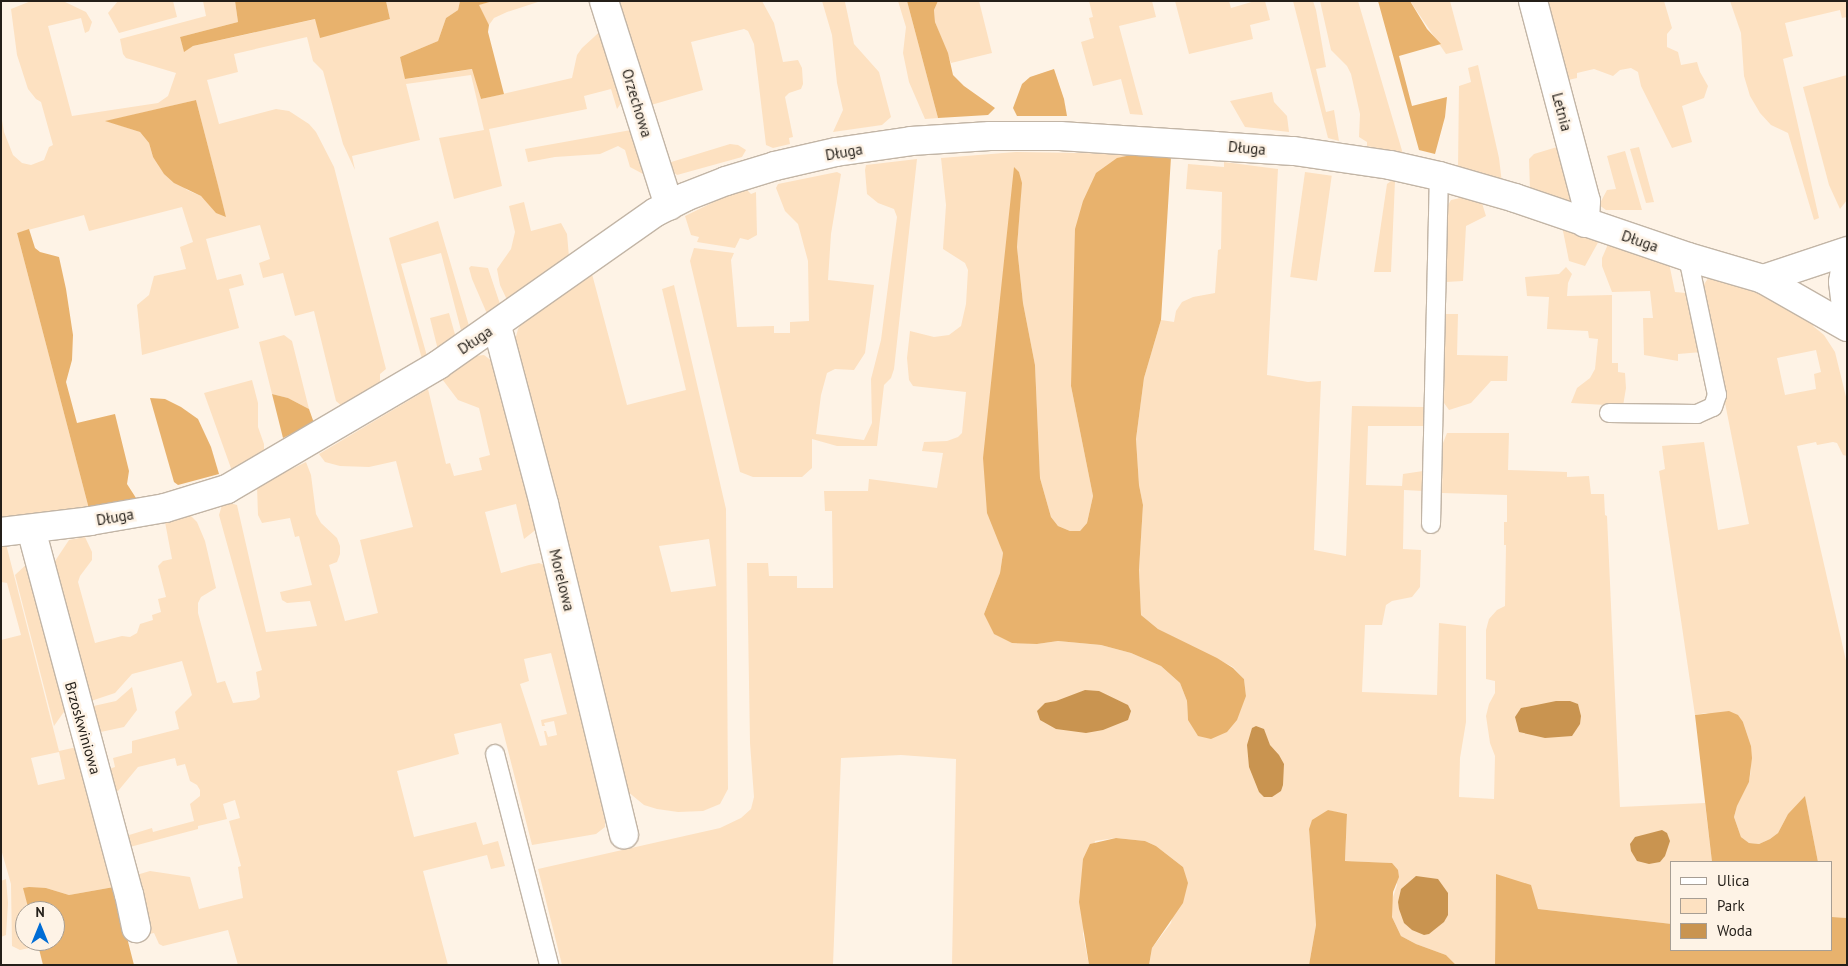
<!DOCTYPE html>
<meta charset="utf-8">
<style>
body{margin:0}
#map{position:relative;width:1848px;height:966px;overflow:hidden;background:#fef3e6;font-family:"PT Sans",sans-serif}
div>[style]{position:absolute}
.green>*{inset:0;background:#fde1c1;transform-origin:0 0}
.forest>*{inset:0;background:#e8b26d}
.water>*{inset:0;background:#c99450}
.roads{filter:drop-shadow(1px 0 #c2b5a6) drop-shadow(-1px 0 #c2b5a6) drop-shadow(0 1px #c2b5a6) drop-shadow(0 -1px #c2b5a6)}
.lane>*{height:18px;margin:-9px;padding:0 9px;transform-origin:9px;border-radius:9px;background:#fff}
.street>*{height:28px;margin:-14px;padding:0 14px;transform-origin:14px;border-radius:14px;background:#fff}
.secondary>*{height:28px;margin:-14px;padding:0 14px;transform-origin:14px;border-radius:14px;background:#fff}
span{translate:-50% -50%;white-space:nowrap;text-align:center;line-height:1.15;-webkit-text-stroke:5px #fef3e6;paint-order:stroke}
.street-label{font-size:15px;color:#241f19}
.frame{position:absolute;inset:0;border:2px solid #241f19;pointer-events:none}
.legend{position:absolute;left:1670px;top:861px;width:162px;height:90px;box-sizing:border-box;background:#fef3e6;border:1px solid #a79e94;margin:0;padding:6px 9px;list-style:none;font-size:15px;color:#241f19}
.legend li{display:flex;align-items:center;gap:10px;height:25px}
.legend b{width:25px;border:1px solid #a79e94}
.north{position:absolute;left:15px;top:901px;width:50px;height:50px;box-sizing:border-box;background:#fef3e6;border:1px solid #a79e94;border-radius:50%;rotate:0deg;font-size:14px;font-weight:700;line-height:20px;text-align:center;color:#241f19}
.north::after{content:'';display:block;margin:auto;width:18px;height:22px;background:#016dd5;clip-path:polygon(50% 0,100% 100%,50% 72%,0 100%)}
</style>
<div id="map">
<div class="green">
<div style="clip-path:polygon(evenodd,31px 1px,63px 1px,86px 12px,92px 22px,89px 31px,85px 33px,81px 18px,48px 26px,72px 116px,158px 103px,168px 96px,176px 73px,126px 58px,123px 54px,120px 39px,206px 16px,203px 1px,235px 1px,238px 22px,180px 37px,184px 51px,193px 46px,316px 19px,320px 37px,390px 19px,386px 1px,460px 1px,458px 10px,446px 18px,438px 41px,400px 57px,406px 79px,473px 69px,481px 99px,572px 78px,577px 55px,582px 48px,606px 26px,624px 99px,617px 109px,611px 89px,584px 96px,587px 109px,489px 129px,502px 186px,454px 199px,439px 138px,484px 130px,471px 75px,406px 84px,420px 140px,352px 156px,355px 170px,343px 144px,323px 71px,313px 61px,307px 37px,234px 54px,238px 72px,207px 80px,219px 124px,276px 109px,289px 111px,309px 124px,316px 132px,334px 167px,386px 369px,380px 374px,380px 385px,343px 407px,336px 401px,314px 311px,295px 316px,283px 273px,263px 278px,259px 263px,270px 259px,260px 225px,206px 239px,217px 280px,241px 274px,244px 285px,229px 289px,239px 328px,142px 355px,137px 305px,149px 295px,154px 276px,186px 269px,180px 247px,193px 242px,182px 207px,89px 231px,84px 215px,17px 233px,89px 509px,1px 520px,1px 114px,4px 132px,13px 155px,22px 163px,31px 165px,44px 160px,49px 147px,53px 145px,41px 102px,36px 99px,28px 89px,17px 55px,11px 9px,31px 1px,196px 100px,226px 217px,201px 196px,187px 190px,153px 157px,149px 143px,140px 132px,107px 121px,196px 100px)"></div>
<div style="clip-path:polygon(118px 1px,173px 1px,177px 17px,119px 33px,108px 13px)"></div>
<div style="clip-path:polygon(493px 1px,541px 1px,507px 12px,494px 18px,489px 25px,478px 5px)"></div>
<div style="clip-path:polygon(625px 1px,762px 1px,774px 23px,783px 62px,798px 60px,802px 68px,803px 84px,801px 89px,789px 93px,785px 97px,793px 137px,789px 138px,790px 144px,773px 148px,766px 145px,754px 44px,748px 31px,744px 29px,691px 42px,703px 90px,651px 105px,668px 163px,730px 144px,738px 145px,746px 150px,742px 157px,677px 175px,667px 167px,616px 4px)"></div>
<div style="clip-path:polygon(822px 1px,848px 1px,845px 2px,854px 44px,879px 72px,891px 117px,882px 125px,833px 132px,843px 110px,837px 83px,832px 35px)"></div>
<div style="clip-path:polygon(898px 1px,907px 1px,938px 118px,925px 119px,909px 82px,903px 53px,906px 27px)"></div>
<div style="clip-path:polygon(938px 1px,979px 1px,992px 53px,951px 63px,935px 22px,934px 10px)"></div>
<div style="clip-path:polygon(1089px 1px,1152px 1px,1156px 17px,1119px 26px,1143px 115px,1130px 114px,1121px 79px,1093px 86px,1081px 42px,1094px 38px,1089px 18px,1093px 17px)"></div>
<div style="clip-path:polygon(1175px 1px,1229px 1px,1231px 8px,1255px 1px,1265px 1px,1270px 20px,1250px 25px,1253px 39px,1189px 54px)"></div>
<div style="clip-path:polygon(1293px 1px,1313px 1px,1316px 10px,1326px 67px,1316px 69px,1326px 112px,1334px 110px,1339px 141px,1328px 138px)"></div>
<div style="clip-path:polygon(1320px 1px,1358px 1px,1403px 154px,1367px 146px,1367px 142px,1359px 137px,1360px 114px,1351px 74px,1347px 66px,1331px 50px)"></div>
<div style="clip-path:polygon(1410px 1px,1450px 1px,1463px 50px,1446px 54px)"></div>
<div style="clip-path:polygon(1539px 1px,1664px 1px,1672px 28px,1667px 34px,1667px 47px,1678px 52px,1681px 65px,1697px 62px,1700px 72px,1708px 86px,1704px 98px,1682px 106px,1692px 142px,1672px 148px,1641px 86px,1638px 72px,1631px 68px,1620px 70px,1613px 76px,1594px 69px,1577px 73px,1577px 78px,1568px 80px,1570px 91px)"></div>
<div style="clip-path:polygon(1730px 1px,1847px 1px,1847px 17px,1842px 18px,1840px 10px,1785px 23px,1793px 56px,1783px 59px,1819px 218px,1814px 220px,1788px 133px,1771px 125px,1760px 113px,1750px 96px,1744px 76px,1741px 33px)"></div>
<div style="clip-path:polygon(1478px 65px,1499px 158px,1502px 183px,1496px 177px,1458px 168px,1459px 86px,1471px 82px,1468px 68px)"></div>
<div style="clip-path:polygon(1847px 75px,1847px 200px,1840px 209px,1829px 185px,1803px 87px)"></div>
<div style="clip-path:polygon(1272px 92px,1274px 102px,1287px 116px,1289px 132px,1245px 127px,1230px 101px)"></div>
<div style="clip-path:polygon(1550px 114px,1577px 198px,1571px 202px,1530px 190px,1529px 159px,1534px 154px,1557px 147px)"></div>
<div style="clip-path:polygon(631px 130px,645px 175px,630px 167px,625px 150px,618px 146px,600px 154px,555px 157px,528px 162px,525px 149px)"></div>
<div style="clip-path:polygon(1639px 147px,1654px 202px,1646px 203px,1630px 149px)"></div>
<div style="clip-path:polygon(1625px 151px,1642px 210px,1606px 210px,1599px 205px,1607px 190px,1616px 189px,1607px 156px)"></div>
<div style="clip-path:polygon(1016px 152px,1136px 154px,1071px 386px,1093px 496px,1087px 523px,1080px 531px,1070px 531px,1058px 526px,1051px 517px,1040px 478px,1035px 365px,1023px 303px,1017px 247px,1021px 193px,1019px 172px,998px 539px,1003px 553px,1000px 573px,984px 614px,1037px 644px,1058px 641px,1101px 645px,1131px 653px,1161px 666px,1180px 683px,1187px 701px,1188px 720px,1246px 696px,1244px 679px,1233px 667px,1158px 629px,1141px 615px,1139px 570px,1143px 505px,1139px 485px,1136px 439px,1144px 378px,1161px 320px,1174px 322px,1176px 311px,1182px 302px,1193px 297px,1215px 293px,1218px 250px,1221px 249px,1222px 192px,1186px 189px,1188px 164px,1224px 167px,1224px 162px,1278px 169px,1267px 375px,1308px 382px,1321px 381px,1314px 550px,1346px 556px,1352px 406px,1424px 407px,1424px 426px,1368px 426px,1366px 485px,1402px 486px,1403px 474px,1423px 471px,1423px 491px,1404px 490px,1403px 549px,1421px 550px,1420px 587px,1412px 597px,1392px 601px,1386px 605px,1382px 625px,1365px 625px,1362px 692px,1437px 695px,1439px 623px,1466px 626px,1466px 722px,1460px 758px,1459px 797px,1494px 799px,1495px 756px,1490px 743px,1486px 716px,1489px 704px,1495px 693px,1495px 681px,1486px 679px,1486px 630px,1489px 619px,1497px 610px,1505px 606px,1506px 545px,1504px 545px,1504px 522px,1507px 522px,1507px 495px,1442px 493px,1443px 443px,1447px 433px,1509px 433px,1508px 470px,1567px 472px,1567px 477px,1589px 476px,1591px 494px,1604px 494px,1605px 515px,1607px 516px,1620px 807px,1705px 803px,1712px 862px,1672px 862px,1672px 924px,1538px 909px,1496px 874px,1495px 965px,1456px 965px,1446px 955px,1416px 944px,1401px 936px,1392px 917px,1391px 903px,1397px 885px,1392px 863px,1345px 861px,1347px 815px,1328px 810px,1309px 829px,1316px 925px,1309px 965px,1149px 965px,1152px 948px,1171px 923px,1183px 867px,1156px 846px,1145px 841px,1116px 838px,1095px 841px,1083px 934px,1089px 965px,952px 965px,956px 759px,901px 755px,841px 758px,833px 965px,562px 965px,538px 869px,720px 828px,741px 818px,751px 809px,754px 797px,750px 743px,747px 563px,768px 563px,769px 576px,797px 576px,797px 588px,833px 588px,832px 511px,825px 511px,824px 491px,868px 491px,869px 479px,937px 488px,943px 453px,922px 451px,924px 442px,947px 441px,958px 437px,962px 433px,966px 392px,913px 386px,909px 380px,907px 358px,910px 331px,934px 337px,949px 335px,961px 326px,966px 304px,968px 270px,965px 263px,943px 249px,946px 205px,941px 158px)"></div>
<div style="clip-path:polygon(917px 159px,894px 369px,891px 378px,884px 385px,877px 446px,837px 446px,812px 439px,812px 468px,802px 477px,753px 477px,740px 472px,690px 261px,694px 248px,734px 253px,731px 260px,737px 327px,774px 326px,774px 333px,790px 333px,790px 322px,809px 321px,808px 261px,798px 224px,785px 211px,776px 188px,778px 184px,837px 172px,841px 174px,831px 234px,828px 280px,874px 285px,865px 353px,854px 370px,835px 369px,827px 373px,821px 395px,816px 434px,864px 440px,872px 423px,871px 379px,881px 340px,897px 217px,894px 209px,878px 203px,867px 194px,865px 170px,866px 165px)"></div>
<div style="left:1305px;top:172px;width:27px;height:106px;rotate:8deg"></div>
<div style="clip-path:polygon(1391px 181px,1395px 181px,1391px 272px,1374px 272px,1387px 184px)"></div>
<div style="clip-path:polygon(747px 190px,751px 194px,756px 192px,757px 235px,748px 240px,740px 238px,735px 248px,697px 242px,699px 237px,691px 235px,685px 216px,722px 198px)"></div>
<div style="clip-path:polygon(1465px 197px,1481px 200px,1486px 216px,1466px 226px,1463px 281px,1446px 282px,1447px 207px,1451px 200px)"></div>
<div style="clip-path:polygon(524px 202px,531px 231px,561px 223px,567px 234px,569px 257px,508px 302px,500px 285px,497px 269px,511px 249px,515px 232px,509px 206px)"></div>
<div style="clip-path:polygon(438px 221px,470px 329px,462px 334px,441px 253px,401px 264px,427px 356px,422px 359px,389px 238px)"></div>
<div style="clip-path:polygon(1562px 226px,1600px 239px,1585px 266px,1569px 261px)"></div>
<div style="clip-path:polygon(1609px 242px,1669px 263px,1675px 292px,1686px 293px,1702px 352px,1678px 354px,1678px 361px,1644px 355px,1643px 318px,1653px 318px,1650px 291px,1612px 292px,1602px 266px,1602px 258px)"></div>
<div style="clip-path:polygon(471px 266px,488px 268px,501px 307px,488px 316px,472px 279px,469px 268px)"></div>
<div style="clip-path:polygon(1566px 267px,1572px 274px,1568px 283px,1567px 296px,1612px 295px,1612px 363px,1618px 363px,1618px 372px,1625px 373px,1626px 388px,1623px 406px,1571px 403px,1577px 388px,1590px 378px,1595px 369px,1598px 339px,1589px 338px,1588px 331px,1547px 329px,1549px 297px,1527px 296px,1525px 277px,1559px 274px)"></div>
<div style="clip-path:polygon(evenodd,588px 272px,590px 275px,592px 274px,627px 405px,686px 390px,662px 289px,674px 285px,726px 509px,728px 789px,720px 804px,703px 811px,678px 812px,657px 809px,644px 805px,627px 791px,514px 344px,518px 329px,523px 321px,588px 272px,709px 539px,716px 586px,671px 592px,659px 546px,709px 539px)"></div>
<div style="clip-path:polygon(evenodd,1709px 277px,1763px 295px,1764px 292px,1816px 321px,1813px 326px,1824px 335px,1835px 352px,1847px 401px,1847px 456px,1843px 455px,1837px 443px,1833px 442px,1817px 445px,1816px 442px,1797px 446px,1847px 665px,1847px 918px,1832px 917px,1832px 862px,1818px 862px,1805px 797px,1788px 814px,1778px 833px,1770px 839px,1759px 844px,1749px 843px,1741px 837px,1734px 817px,1737px 806px,1749px 782px,1751px 770px,1751px 746px,1743px 722px,1706px 713px,1695px 715px,1659px 471px,1665px 469px,1662px 446px,1704px 442px,1718px 530px,1749px 524px,1702px 287px,1709px 277px,1816px 350px,1821px 372px,1814px 374px,1816px 389px,1785px 395px,1777px 358px,1816px 350px)"></div>
<div style="clip-path:polygon(449px 313px,456px 338px,438px 350px,430px 318px)"></div>
<div style="clip-path:polygon(1445px 314px,1458px 314px,1457px 355px,1508px 356px,1507px 381px,1491px 381px,1471px 403px,1449px 410px,1444px 403px)"></div>
<div style="clip-path:polygon(284px 335px,292px 341px,309px 409px,288px 398px,272px 394px,259px 342px)"></div>
<div style="clip-path:polygon(evenodd,484px 355px,492px 361px,496px 371px,512px 440px,519px 454px,538px 528px,524px 539px,516px 504px,485px 512px,501px 573px,529px 565px,539px 563px,548px 566px,605px 821px,605px 827px,596px 834px,532px 845px,501px 723px,454px 734px,459px 754px,397px 771px,414px 837px,476px 822px,483px 845px,498px 841px,505px 866px,491px 869px,487px 855px,423px 871px,448px 965px,238px 965px,228px 930px,163px 946px,159px 944px,154px 933px,149px 934px,133px 876px,150px 871px,190px 877px,199px 909px,243px 898px,238px 867px,241px 866px,229px 821px,240px 818px,235px 800px,223px 804px,227px 819px,198px 826px,198px 829px,126px 848px,126px 836px,152px 828px,153px 832px,194px 821px,190px 804px,200px 796px,200px 790px,197px 785px,190px 781px,185px 764px,177px 766px,175px 758px,138px 767px,118px 791px,113px 794px,106px 770px,115px 767px,113px 758px,132px 753px,132px 741px,179px 729px,175px 712px,192px 695px,182px 661px,132px 674px,115px 693px,88px 702px,53px 564px,69px 540px,85px 537px,92px 552px,92px 560px,80px 576px,78px 582px,95px 643px,122px 636px,130px 637px,137px 633px,140px 624px,153px 620px,152px 615px,161px 612px,158px 599px,166px 597px,158px 566px,163px 561px,172px 559px,165px 522px,190px 515px,197px 522px,205px 541px,216px 588px,201px 597px,198px 603px,198px 613px,217px 683px,225px 681px,233px 703px,256px 700px,260px 697px,256px 672px,262px 670px,219px 515px,222px 505px,230px 503px,237px 505px,266px 632px,317px 626px,310px 601px,287px 603px,282px 600px,280px 592px,312px 585px,299px 536px,295px 537px,290px 518px,262px 523px,258px 515px,257px 486px,306px 462px,311px 475px,316px 514px,321px 523px,337px 538px,340px 546px,340px 554px,337px 562px,329px 565px,345px 621px,378px 613px,360px 540px,413px 527px,396px 461px,369px 467px,340px 466px,325px 462px,319px 454px,428px 389px,446px 464px,450px 463px,454px 476px,482px 470px,479px 458px,490px 455px,479px 408px,458px 400px,442px 379px,475px 356px,484px 355px,551px 653px,567px 714px,541px 720px,542px 726px,545px 726px,544px 723px,554px 721px,557px 735px,548px 737px,546px 731px,544px 731px,547px 745px,540px 746px,520px 684px,529px 681px,524px 659px,551px 653px)"></div>
<div style="clip-path:polygon(252px 380px,258px 403px,258px 427px,264px 444px,264px 455px,232px 471px,204px 393px)"></div>
<div style="clip-path:polygon(evenodd,6px 544px,59px 751px,77px 747px,114px 887px,69px 895px,46px 888px,24px 888px,29px 911px,25px 911px,25px 941px,37px 941px,38px 946px,20px 950px,12px 946px,11px 884px,1px 849px,1px 640px,21px 635px,7px 583px,1px 582px,1px 545px,6px 544px,59px 752px,65px 779px,38px 785px,31px 758px,59px 752px)"></div>
<div style="clip-path:polygon(29px 562px,68px 706px,54px 726px,15px 575px)"></div>
<div style="clip-path:polygon(132px 687px,137px 710px,124px 727px,96px 733px,89px 707px,116px 701px)"></div>
<div style="clip-path:polygon(6px 879px,8px 903px,6px 935px,1px 937px,1px 881px)"></div>
</div>
<div class="forest">
<div style="clip-path:polygon(235px 1px,386px 1px,390px 19px,320px 38px,315px 19px,193px 46px,184px 52px,180px 37px,238px 22px)"></div>
<div style="clip-path:polygon(460px 1px,493px 1px,479px 5px,489px 25px,488px 32px,504px 94px,481px 99px,472px 69px,405px 79px,400px 57px,438px 41px,446px 18px,458px 10px)"></div>
<div style="clip-path:polygon(907px 1px,938px 1px,934px 10px,935px 22px,948px 53px,953px 75px,964px 86px,995px 108px,988px 115px,938px 118px)"></div>
<div style="clip-path:polygon(1378px 1px,1410px 1px,1427px 29px,1441px 44px,1399px 56px,1412px 106px,1447px 97px,1445px 117px,1435px 154px,1419px 150px)"></div>
<div style="clip-path:polygon(1054px 69px,1064px 99px,1067px 116px,1017px 116px,1013px 108px,1022px 84px,1030px 77px)"></div>
<div style="clip-path:polygon(196px 100px,218px 185px,226px 217px,216px 213px,201px 196px,174px 183px,164px 174px,153px 157px,149px 143px,140px 132px,105px 121px)"></div>
<div style="clip-path:polygon(1136px 154px,1171px 157px,1161px 320px,1144px 378px,1136px 439px,1139px 485px,1143px 505px,1139px 570px,1141px 615px,1158px 629px,1217px 658px,1233px 668px,1244px 679px,1246px 696px,1237px 720px,1227px 732px,1211px 739px,1198px 736px,1188px 720px,1187px 701px,1180px 683px,1161px 666px,1131px 653px,1101px 645px,1058px 641px,1037px 644px,1012px 643px,994px 634px,984px 614px,1000px 573px,1003px 553px,987px 513px,983px 458px,1014px 167px,1019px 172px,1022px 183px,1017px 247px,1023px 303px,1035px 365px,1040px 478px,1051px 517px,1058px 526px,1070px 531px,1080px 531px,1087px 523px,1093px 496px,1071px 386px,1075px 229px,1083px 201px,1096px 173px,1117px 158px)"></div>
<div style="clip-path:polygon(29px 229px,35px 248px,40px 252px,59px 257px,66px 289px,73px 335px,72px 360px,66px 382px,77px 423px,115px 414px,129px 471px,127px 484px,136px 498px,89px 509px,17px 233px)"></div>
<div style="clip-path:polygon(272px 394px,288px 398px,309px 409px,314px 423px,283px 438px)"></div>
<div style="clip-path:polygon(150px 398px,165px 399px,181px 407px,198px 419px,211px 447px,219px 474px,178px 485px,174px 482px)"></div>
<div style="clip-path:polygon(1729px 711px,1738px 715px,1743px 722px,1751px 746px,1752px 758px,1749px 782px,1737px 806px,1734px 817px,1741px 837px,1749px 843px,1759px 844px,1770px 839px,1778px 833px,1788px 814px,1805px 796px,1818px 862px,1712px 862px,1695px 715px)"></div>
<div style="clip-path:polygon(1328px 810px,1347px 814px,1345px 861px,1392px 863px,1398px 870px,1399px 877px,1393px 892px,1392px 917px,1401px 936px,1416px 944px,1446px 955px,1456px 965px,1309px 965px,1316px 925px,1309px 829px,1312px 820px)"></div>
<div style="clip-path:polygon(1116px 838px,1145px 841px,1156px 846px,1183px 867px,1188px 883px,1183px 903px,1152px 948px,1149px 965px,1089px 965px,1079px 902px,1083px 859px,1090px 844px)"></div>
<div style="clip-path:polygon(1496px 874px,1531px 885px,1538px 909px,1672px 924px,1672px 950px,1832px 950px,1832px 917px,1847px 918px,1847px 965px,1495px 965px)"></div>
<div style="clip-path:polygon(29px 887px,46px 888px,69px 895px,114px 887px,134px 965px,43px 965px,37px 941px,55px 941px,55px 911px,29px 911px,23px 888px)"></div>
</div>
<div class="water">
<div style="clip-path:polygon(1085px 690px,1099px 691px,1128px 705px,1131px 711px,1128px 720px,1103px 730px,1086px 733px,1056px 729px,1040px 720px,1037px 711px,1045px 703px,1056px 701px)"></div>
<div style="clip-path:polygon(1556px 701px,1570px 701px,1578px 704px,1581px 716px,1580px 724px,1572px 736px,1545px 738px,1519px 732px,1515px 717px,1521px 708px)"></div>
<div style="clip-path:polygon(1256px 726px,1264px 729px,1270px 745px,1279px 755px,1284px 764px,1283px 785px,1281px 791px,1272px 797px,1264px 797px,1259px 792px,1249px 767px,1247px 745px,1252px 728px)"></div>
<div style="clip-path:polygon(1662px 830px,1667px 833px,1670px 841px,1665px 856px,1660px 862px,1649px 864px,1637px 861px,1631px 851px,1630px 844px,1635px 837px)"></div>
<div style="clip-path:polygon(1416px 876px,1438px 879px,1448px 893px,1448px 915px,1444px 922px,1429px 934px,1424px 935px,1412px 930px,1404px 923px,1399px 909px,1398px 902px,1401px 889px)"></div>
</div>
<div class="roads">
<div class="lane">
<div style="left:1609px;top:413px;width:88px;rotate:0.7deg"></div>
<div style="left:1697px;top:414px;width:17px;rotate:-24deg"></div>
<div style="left:1713px;top:407px;width:13px;rotate:-72deg"></div>
<div style="left:1717px;top:395px;width:141px;rotate:-101.9deg"></div>
<div style="left:1431px;top:524px;width:348px;rotate:-88.7deg"></div>
<div style="left:495px;top:754px;width:218px;rotate:75.6deg"></div>
</div>
<div class="street">
<div style="left:604px;top:1px;width:215px;rotate:72.4deg"></div>
<div style="left:1533px;top:1px;width:207px;rotate:75.2deg"></div>
<div style="left:1586px;top:201px;width:22px;rotate:93deg"></div>
<div style="left:1763px;top:279px;width:89px;rotate:-18.4deg"></div>
<div style="left:497px;top:326px;width:184px;rotate:75.2deg"></div>
<div style="left:544px;top:504px;width:340px;rotate:76.4deg"></div>
<div style="left:31px;top:529px;width:378px;rotate:75deg"></div>
<div style="left:129px;top:894px;width:35px;rotate:78deg"></div>
<div style="left:1px;top:532px;width:90px;rotate:-7deg"></div>
<div style="left:90px;top:521px;width:76px;rotate:-9.8deg"></div>
<div style="left:165px;top:508px;width:65px;rotate:-17deg"></div>
<div style="left:227px;top:489px;width:245px;rotate:-30.4deg"></div>
<div style="left:438px;top:365px;width:266px;rotate:-35.1deg"></div>
<div style="left:656px;top:212px;width:33px;rotate:-27deg"></div>
<div style="left:685px;top:197px;width:44px;rotate:-21.3deg"></div>
<div style="left:726px;top:181px;width:51px;rotate:-17deg"></div>
<div style="left:775px;top:166px;width:63px;rotate:-12.9deg"></div>
<div style="left:836px;top:152px;width:76px;rotate:-8.3deg"></div>
<div style="left:911px;top:141px;width:79px;rotate:-3.6deg"></div>
<div style="left:990px;top:136px;width:70px"></div>
<div style="left:1060px;top:136px;width:234px;rotate:3.7deg"></div>
<div style="left:1294px;top:151px;width:97px;rotate:8.3deg"></div>
<div style="left:1390px;top:165px;width:50px;rotate:12.7deg"></div>
<div style="left:1439px;top:176px;width:79px;rotate:16.1deg"></div>
<div style="left:1515px;top:198px;width:183px;rotate:18.8deg"></div>
<div style="left:1688px;top:257px;width:78px;rotate:16.3deg"></div>
<div style="left:1763px;top:279px;width:97px;rotate:29.7deg"></div>
</div>
<div class="secondary">
<div style="left:1847px;top:257px;width:25px;rotate:99deg"></div>
<div style="left:1843px;top:282px;width:34px;rotate:83deg"></div>
</div>
</div>
<div class="street-label">
<span style="left:637px;top:103px;rotate:73deg">Orzechowa</span>
<span style="left:1562px;top:112px;rotate:75deg">Letnia</span>
<span style="left:1247px;top:148px;rotate:5deg">Długa</span>
<span style="left:844px;top:152px;rotate:-10deg">Długa</span>
<span style="left:1640px;top:241px;rotate:19deg">Długa</span>
<span style="left:475px;top:340px;rotate:-34deg">Długa</span>
<span style="left:115px;top:517px;rotate:-10deg">Długa</span>
<span style="left:562px;top:580px;rotate:76deg">Morelowa</span>
<span style="left:83px;top:728px;rotate:74deg">Brzoskwiniowa</span>
</div>
<div class="frame"></div>
<ul class="legend">
<li><b style="height:6px;background:#fff"></b>Ulica</li>
<li><b style="height:14px;background:#fde1c1"></b>Park</li>
<li><b style="height:14px;background:#c99450"></b>Woda</li>
</ul>
<div class="north">N</div>
</div>
